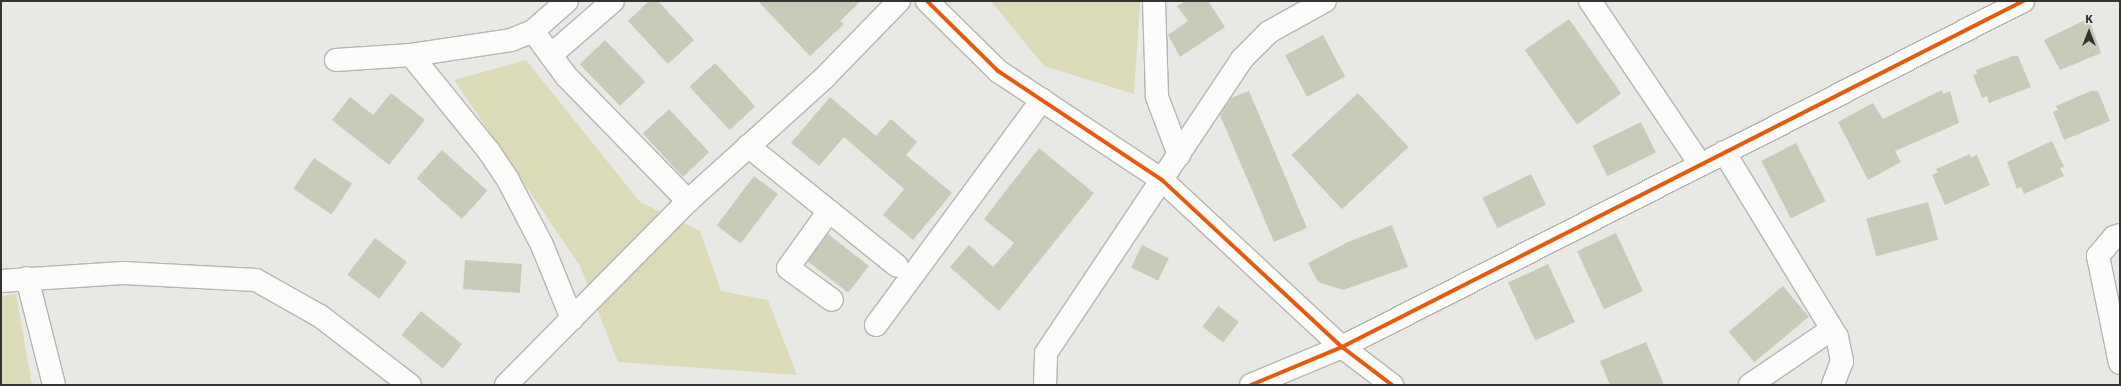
<!DOCTYPE html>
<style>
body{margin:0}
#map{position:relative;width:2121px;height:386px;overflow:hidden;background:#e8e8e5;font-family:"Work Sans",sans-serif}
div>[style]{position:absolute}
.green>*{inset:0;background:#dbdbb8}
.building>*{inset:0;background:#cacab9;transform-origin:0 0}
.roads{filter:drop-shadow(1px 0 #b5b5b3) drop-shadow(-1px 0 #b5b5b3) drop-shadow(0 1px #b5b5b3) drop-shadow(0 -1px #b5b5b3)}
.minor>*{height:22px;margin:-11px;padding:0 11px;transform-origin:11px;border-radius:11px;background:#fcfcfb}
.cycleway>*{height:4px;margin:-2px;padding:0 2px;transform-origin:2px;border-radius:2px;background:#e8590c}
span{translate:-50% -50%;white-space:nowrap;text-align:center;line-height:1.15;-webkit-text-stroke:3px #e9e9e4;paint-order:stroke}
.frame{position:absolute;inset:0;border:2px solid #333331;pointer-events:none}
.north{position:absolute;left:2069px;top:12px;width:40px;height:40px;-webkit-text-stroke:3px #e9e9e4;paint-order:stroke;rotate:0deg;font-size:11px;font-weight:700;line-height:16px;text-align:center;color:#333331}
.north::after{content:'';display:block;margin:auto;width:14px;height:18px;background:#333331;clip-path:polygon(50% 0,100% 100%,50% 72%,0 100%)}
</style>
<div id="map">
<div class="green">
<div style="clip-path:polygon(991px 1px,1140px 1px,1134px 94px,1044px 66px)"></div>
<div style="clip-path:polygon(526px 60px,640px 202px,700px 231px,721px 291px,768px 300px,797px 375px,618px 362px,580px 266px,454px 80px)"></div>
<div style="clip-path:polygon(16px 294px,32px 385px,1px 385px,1px 296px)"></div>
</div>
<div class="building">
<div style="clip-path:polygon(649px 1px,658px 1px,694px 40px,668px 64px,628px 21px)"></div>
<div style="clip-path:polygon(758px 1px,861px 1px,840px 21px,844px 24px,810px 56px)"></div>
<div style="clip-path:polygon(1185px 1px,1208px 1px,1225px 27px,1180px 57px,1168px 35px,1188px 21px,1177px 6px)"></div>
<div style="left:1569px;top:19px;width:91px;height:54px;rotate:55deg"></div>
<div style="clip-path:polygon(2083px 21px,2090px 21px,2101px 53px,2060px 70px,2044px 40px)"></div>
<div style="left:1323px;top:35px;width:47px;height:43px;rotate:62deg"></div>
<div style="left:605px;top:40px;width:58px;height:35px;rotate:46deg"></div>
<div style="clip-path:polygon(2013px 56px,2018px 56px,2031px 87px,1989px 103px,1987px 96px,1982px 98px,1973px 75px,1977px 74px,1976px 70px)"></div>
<div style="left:715px;top:63px;width:59px;height:35px;rotate:47deg"></div>
<div style="clip-path:polygon(1942px 90px,1943px 94px,1950px 91px,1959px 123px,1895px 151px,1901px 162px,1868px 180px,1838px 122px,1873px 103px,1883px 119px)"></div>
<div style="clip-path:polygon(1249px 91px,1307px 228px,1274px 242px,1220px 115px,1231px 98px)"></div>
<div style="clip-path:polygon(2091px 91px,2098px 91px,2110px 121px,2064px 140px,2053px 112px,2058px 110px,2056px 106px)"></div>
<div style="clip-path:polygon(391px 93px,425px 120px,389px 165px,332px 120px,350px 97px,373px 115px)"></div>
<div style="left:1358px;top:93px;width:74px;height:91px;rotate:47deg"></div>
<div style="clip-path:polygon(830px 97px,876px 136px,891px 119px,917px 142px,906px 155px,952px 193px,913px 240px,883px 215px,904px 189px,844px 137px,819px 166px,791px 143px)"></div>
<div style="left:669px;top:109px;width:59px;height:36px;rotate:47deg"></div>
<div style="left:1641px;top:122px;width:34px;height:54px;rotate:64deg"></div>
<div style="clip-path:polygon(2052px 141px,2064px 167px,2060px 168px,2064px 176px,2024px 194px,2021px 187px,2017px 189px,2007px 162px)"></div>
<div style="left:1796px;top:143px;width:65px;height:39px;rotate:63deg"></div>
<div style="clip-path:polygon(1039px 148px,1094px 193px,999px 311px,950px 267px,969px 245px,993px 267px,1014px 243px,984px 219px)"></div>
<div style="left:442px;top:150px;width:61px;height:38px;rotate:42deg"></div>
<div style="clip-path:polygon(1970px 154px,1971px 158px,1977px 155px,1990px 185px,1945px 205px,1932px 175px,1938px 172px,1936px 169px)"></div>
<div style="left:314px;top:158px;width:46px;height:37px;rotate:34deg"></div>
<div style="left:1531px;top:174px;width:34px;height:54px;rotate:64deg"></div>
<div style="left:754px;top:176px;width:30px;height:62px;rotate:37deg"></div>
<div style="left:1928px;top:202px;width:39px;height:64px;rotate:75deg"></div>
<div style="clip-path:polygon(1392px 225px,1408px 267px,1343px 290px,1318px 282px,1308px 263px,1348px 242px)"></div>
<div style="left:1616px;top:233px;width:64px;height:43px;rotate:65deg"></div>
<div style="left:828px;top:234px;width:52px;height:34px;rotate:38deg"></div>
<div style="left:375px;top:238px;width:40px;height:46px;rotate:37deg"></div>
<div style="left:1142px;top:245px;width:30px;height:25px;rotate:26deg"></div>
<div style="left:465px;top:260px;width:57px;height:29px;rotate:4deg"></div>
<div style="left:1548px;top:264px;width:64px;height:44px;rotate:65deg"></div>
<div style="left:1783px;top:286px;width:40px;height:71px;rotate:50deg"></div>
<div style="left:1218px;top:306px;width:26px;height:26px;rotate:37deg"></div>
<div style="left:421px;top:311px;width:53px;height:31px;rotate:39deg"></div>
<div style="clip-path:polygon(1646px 342px,1664px 385px,1610px 385px,1600px 361px)"></div>
</div>
<div class="roads">
<div class="minor">
<div style="left:927px;top:1px;width:100px;rotate:44.6deg"></div>
<div style="left:998px;top:71px;width:197px;rotate:33.6deg"></div>
<div style="left:1162px;top:180px;width:246px;rotate:42.9deg"></div>
<div style="left:1342px;top:347px;width:63px;rotate:37.2deg"></div>
<div style="left:1154px;top:1px;width:96px;rotate:88.2deg"></div>
<div style="left:1157px;top:97px;width:62px;rotate:69.2deg"></div>
<div style="left:1590px;top:1px;width:197px;rotate:56deg"></div>
<div style="left:533px;top:31px;width:56px;rotate:53.7deg"></div>
<div style="left:566px;top:76px;width:175px;rotate:45.7deg"></div>
<div style="left:688px;top:201px;width:185px;rotate:-42.1deg"></div>
<div style="left:825px;top:77px;width:106px;rotate:-45.8deg"></div>
<div style="left:411px;top:55px;width:122px;rotate:51deg"></div>
<div style="left:488px;top:150px;width:36px;rotate:56deg"></div>
<div style="left:508px;top:180px;width:73px;rotate:62.4deg"></div>
<div style="left:542px;top:245px;width:80px;rotate:67.9deg"></div>
<div style="left:551px;top:55px;width:82px;rotate:-41.1deg"></div>
<div style="left:336px;top:60px;width:75px;rotate:-3.8deg"></div>
<div style="left:411px;top:55px;width:101px;rotate:-8.5deg"></div>
<div style="left:511px;top:40px;width:24px;rotate:-22deg"></div>
<div style="left:533px;top:31px;width:45px;rotate:-41.4deg"></div>
<div style="left:748px;top:146px;width:191px;rotate:38.8deg"></div>
<div style="left:1724px;top:152px;width:217px;rotate:58.6deg"></div>
<div style="left:1837px;top:337px;width:25px;rotate:78deg"></div>
<div style="left:1842px;top:361px;width:26px;rotate:111deg"></div>
<div style="left:829px;top:211px;width:70px;rotate:125.7deg"></div>
<div style="left:788px;top:268px;width:54px;rotate:36deg"></div>
<div style="left:2120px;top:235px;width:6px;rotate:162deg"></div>
<div style="left:2114px;top:237px;width:25px;rotate:130deg"></div>
<div style="left:2098px;top:256px;width:109px;rotate:78.4deg"></div>
<div style="left:27px;top:278px;width:110px;rotate:75.8deg"></div>
<div style="left:1px;top:281px;width:122px;rotate:-3.8deg"></div>
<div style="left:123px;top:273px;width:133px;rotate:3deg"></div>
<div style="left:256px;top:280px;width:73px;rotate:29.4deg"></div>
<div style="left:320px;top:316px;width:113px;rotate:37.5deg"></div>
<div style="left:876px;top:325px;width:280px;rotate:-53.6deg"></div>
<div style="left:506px;top:385px;width:259px;rotate:-45.3deg"></div>
<div style="left:1045px;top:385px;width:32px;rotate:-88deg"></div>
<div style="left:1046px;top:353px;width:353px;rotate:-56.3deg"></div>
<div style="left:1242px;top:59px;width:38px;rotate:-45deg"></div>
<div style="left:1269px;top:32px;width:64px;rotate:-29deg"></div>
<div style="left:1251px;top:385px;width:99px;rotate:-22.7deg"></div>
<div style="left:1342px;top:347px;width:764px;rotate:-26.93deg"></div>
<div style="left:1750px;top:385px;width:99px;rotate:-34.3deg"></div>
</div>
</div>
<div class="cycleway">
<div style="left:927px;top:1px;width:100px;rotate:44.6deg"></div>
<div style="left:998px;top:71px;width:197px;rotate:33.6deg"></div>
<div style="left:1162px;top:180px;width:246px;rotate:42.9deg"></div>
<div style="left:1342px;top:347px;width:63px;rotate:37.2deg"></div>
<div style="left:1251px;top:385px;width:99px;rotate:-22.7deg"></div>
<div style="left:1342px;top:347px;width:764px;rotate:-26.93deg"></div>
</div>
<div class="frame"></div>
<div class="north">K</div>
</div>
